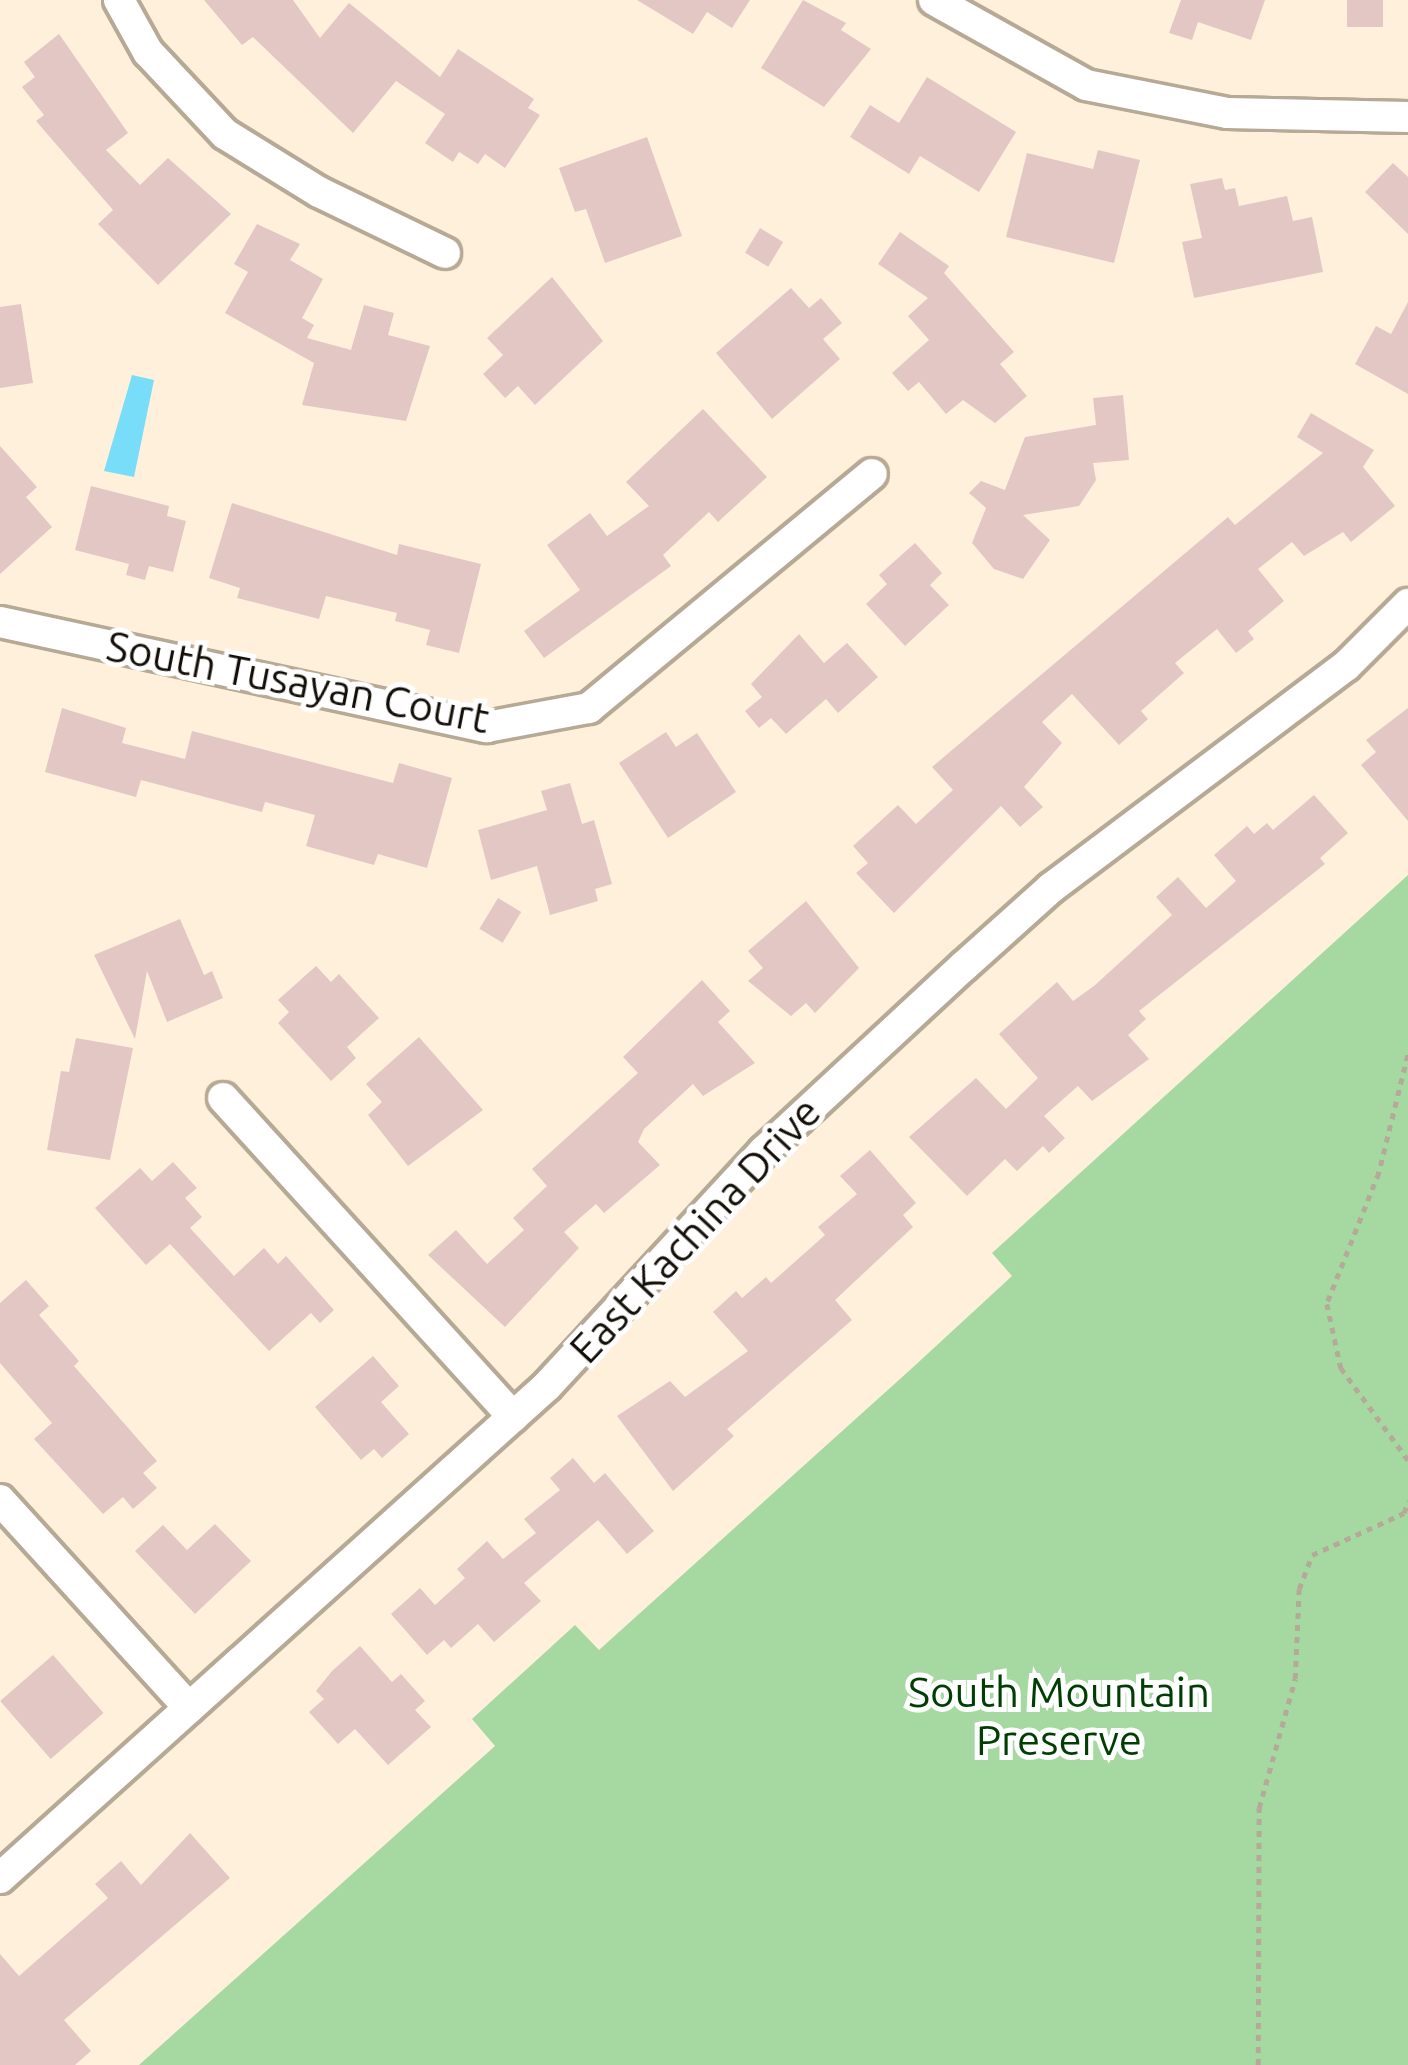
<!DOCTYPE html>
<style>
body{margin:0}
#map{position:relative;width:1408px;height:2065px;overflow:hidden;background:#fff0db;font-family:Ubuntu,sans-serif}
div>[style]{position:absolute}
.green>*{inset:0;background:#a5d9a1}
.water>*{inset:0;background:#78ddf8}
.building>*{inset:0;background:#e3c7c5;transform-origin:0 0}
.path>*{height:4.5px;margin-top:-2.25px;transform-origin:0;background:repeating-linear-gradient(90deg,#b5a999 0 6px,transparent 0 12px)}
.roads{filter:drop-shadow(3px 0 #b6a995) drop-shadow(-3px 0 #b6a995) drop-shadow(0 3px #b6a995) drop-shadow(0 -3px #b6a995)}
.street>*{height:30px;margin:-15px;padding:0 15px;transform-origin:15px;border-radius:15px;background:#fff}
span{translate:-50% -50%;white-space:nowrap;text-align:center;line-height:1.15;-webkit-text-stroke:10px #fff;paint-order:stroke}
.street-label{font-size:42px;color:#130f08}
.park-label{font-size:42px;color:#013e03}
</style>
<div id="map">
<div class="green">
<div style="clip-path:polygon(1408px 875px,1408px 2065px,139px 2065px,495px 1746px,472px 1719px,575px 1625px,599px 1650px,910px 1370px,1012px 1276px,992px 1253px)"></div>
</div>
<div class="water">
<div style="clip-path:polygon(132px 375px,154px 380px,134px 477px,104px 471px)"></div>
</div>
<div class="building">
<div style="clip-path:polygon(204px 0,293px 0,320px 38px,349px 3px,440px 77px,458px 49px,534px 99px,528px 108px,540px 115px,505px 168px,485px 154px,478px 164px,459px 152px,453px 162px,425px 143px,445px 114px,396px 81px,353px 133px,253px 37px,242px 45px)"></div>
<div style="clip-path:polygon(637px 0,750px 0,732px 28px,707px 12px,693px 34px)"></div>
<div style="clip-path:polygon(803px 0,846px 23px,841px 30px,871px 49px,824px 107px,761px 68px)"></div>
<div style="clip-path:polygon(1181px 0,1265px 0,1251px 40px,1198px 22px,1192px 40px,1169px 33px)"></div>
<div style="left:1347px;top:0;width:36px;height:27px"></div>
<div style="clip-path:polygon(59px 34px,128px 133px,106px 150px,140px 185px,168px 158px,231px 214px,158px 285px,98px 224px,113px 210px,36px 121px,44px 115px,22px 87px,35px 77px,24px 62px)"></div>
<div style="clip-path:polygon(927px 77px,1016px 132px,979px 192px,920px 156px,909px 174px,850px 137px,870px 105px,899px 123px)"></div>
<div style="clip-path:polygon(647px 137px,682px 236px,605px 263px,586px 209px,575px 212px,559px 168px)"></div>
<div style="clip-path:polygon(1098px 150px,1140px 160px,1114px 263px,1006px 237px,1027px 153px,1093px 169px)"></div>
<div style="clip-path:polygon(1393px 163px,1408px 177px,1408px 234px,1365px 192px)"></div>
<div style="clip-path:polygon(1222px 178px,1225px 190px,1235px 188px,1239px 206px,1287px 196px,1293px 221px,1312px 217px,1323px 272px,1194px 298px,1182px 242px,1202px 238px,1190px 184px)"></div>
<div style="clip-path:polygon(257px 224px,300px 244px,290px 260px,323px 279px,302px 318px,314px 325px,307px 338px,351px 350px,364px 305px,394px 313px,388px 335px,430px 346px,406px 421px,302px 405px,314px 363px,225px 313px,248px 272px,234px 264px)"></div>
<div style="left:760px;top:228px;width:27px;height:29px;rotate:31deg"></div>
<div style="clip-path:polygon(900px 232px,949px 266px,944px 273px,1014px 352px,1000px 364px,1027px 396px,995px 423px,963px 400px,946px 414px,919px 382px,908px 391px,892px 373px,929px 340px,908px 316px,928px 298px,878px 264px)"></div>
<div style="clip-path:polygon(552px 277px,603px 341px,535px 405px,518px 386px,505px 398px,483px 374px,503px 355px,487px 338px)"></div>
<div style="clip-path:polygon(791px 288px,809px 308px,821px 298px,842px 323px,823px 339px,840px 359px,772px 419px,716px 353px)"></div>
<div style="clip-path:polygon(1408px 302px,1408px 394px,1355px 364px,1376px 326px,1391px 334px)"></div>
<div style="clip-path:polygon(21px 304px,33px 383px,0 388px,0 307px)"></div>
<div style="clip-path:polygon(1123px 395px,1129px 460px,1093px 463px,1096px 480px,1079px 506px,1023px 515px,1050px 540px,1023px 579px,994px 569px,972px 543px,986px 508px,969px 493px,981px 481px,1005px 490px,1025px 437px,1096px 425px,1093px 398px)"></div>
<div style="clip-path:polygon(703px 409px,767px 477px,718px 522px,709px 512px,663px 555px,671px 566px,544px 658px,524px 631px,580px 590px,547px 545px,590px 513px,607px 536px,649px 506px,626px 482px)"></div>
<div style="clip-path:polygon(1311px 413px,1374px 450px,1363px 467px,1395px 506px,1351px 542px,1343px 532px,1304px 556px,1292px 542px,1258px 569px,1284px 601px,1248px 631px,1254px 639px,1236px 653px,1217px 629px,1175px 663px,1184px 673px,1141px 711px,1148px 719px,1119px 745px,1072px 694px,1042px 722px,1062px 743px,1024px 787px,1043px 807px,1020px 827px,1001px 806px,894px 913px,856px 873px,868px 863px,853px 846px,898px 805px,916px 824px,953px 790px,932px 767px,1228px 517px,1235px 525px,1323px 453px,1297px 437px)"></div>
<div style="clip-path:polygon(0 446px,37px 487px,26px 497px,52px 527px,0 574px)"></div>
<div style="clip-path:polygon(91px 486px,169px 506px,167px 516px,186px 521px,173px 572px,149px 566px,145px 580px,126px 575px,129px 564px,75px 550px)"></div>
<div style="clip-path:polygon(232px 503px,397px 555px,399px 544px,481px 564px,459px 653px,426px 645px,430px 630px,395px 621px,397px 613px,326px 596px,319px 619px,237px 598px,240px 588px,209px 578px)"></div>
<div style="clip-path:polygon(915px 543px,942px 573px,930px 585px,949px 605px,905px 646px,866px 604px,887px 584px,879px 575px)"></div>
<div style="clip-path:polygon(799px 634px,824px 663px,847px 643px,878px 677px,838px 713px,826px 699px,786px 734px,771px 718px,759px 728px,745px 711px,762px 697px,751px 684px)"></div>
<div style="clip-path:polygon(62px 708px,126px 728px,122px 743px,185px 759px,192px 731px,393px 783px,399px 763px,452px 778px,427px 868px,378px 854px,374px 865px,306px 846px,315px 815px,265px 802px,262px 812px,141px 780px,136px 797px,45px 772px)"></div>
<div style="clip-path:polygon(1408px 708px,1408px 821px,1361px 765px,1376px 752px,1366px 740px)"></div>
<div style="clip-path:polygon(666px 732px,676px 747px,697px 733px,736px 792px,668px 838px,619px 763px)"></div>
<div style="clip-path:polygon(570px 783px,582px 824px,594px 820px,612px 884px,595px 889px,598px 901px,550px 915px,537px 866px,491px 880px,478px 830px,547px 810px,541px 791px)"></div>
<div style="clip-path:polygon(1314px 795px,1348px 833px,1320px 858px,1325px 864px,1139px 1011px,1146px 1019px,1128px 1035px,1149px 1059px,1092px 1101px,1078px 1086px,1044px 1116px,1065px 1138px,1049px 1153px,1043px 1146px,1017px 1171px,1005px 1159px,967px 1196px,909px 1137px,976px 1078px,1006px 1109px,1038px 1078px,999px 1034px,1057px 982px,1073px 1001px,1094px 986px,1172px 915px,1156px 897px,1178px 877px,1206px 908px,1236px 881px,1214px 855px,1247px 826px,1254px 834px,1267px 823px,1273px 830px)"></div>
<div style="left:498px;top:898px;width:27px;height:36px;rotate:31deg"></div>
<div style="clip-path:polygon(806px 901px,859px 968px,815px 1013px,806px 1003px,791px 1016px,748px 981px,763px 968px,748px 951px)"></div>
<div style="clip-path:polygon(180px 919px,204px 975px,212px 971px,223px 998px,167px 1022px,147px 971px,135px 1039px,94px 955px)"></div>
<div style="clip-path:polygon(316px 966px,331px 982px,339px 974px,379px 1018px,347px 1047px,356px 1058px,331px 1081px,278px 1023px,289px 1012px,278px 1000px)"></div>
<div style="clip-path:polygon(702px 980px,730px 1011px,718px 1022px,755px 1063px,703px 1096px,693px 1084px,644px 1129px,638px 1142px,660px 1165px,604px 1213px,596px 1204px,564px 1232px,579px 1248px,505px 1327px,428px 1255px,456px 1230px,487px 1264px,524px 1230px,513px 1218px,547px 1186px,532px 1169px,638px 1073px,623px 1057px)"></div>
<div style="clip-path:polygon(419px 1037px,483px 1110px,408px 1166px,368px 1115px,382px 1102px,366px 1084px)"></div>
<div style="clip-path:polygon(76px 1038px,133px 1048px,110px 1160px,47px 1150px,61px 1071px,69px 1072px)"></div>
<div style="clip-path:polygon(870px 1150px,916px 1203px,903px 1215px,913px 1227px,835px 1300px,852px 1320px,727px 1429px,734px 1436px,673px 1491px,617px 1416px,670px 1381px,685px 1397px,748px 1351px,713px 1312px,736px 1291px,742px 1298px,766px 1277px,771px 1283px,825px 1235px,818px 1227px,857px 1194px,840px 1176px)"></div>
<div style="clip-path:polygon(173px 1162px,197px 1188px,185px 1198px,202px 1217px,190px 1228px,234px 1276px,264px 1248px,278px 1264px,286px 1256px,334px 1310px,320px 1323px,311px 1313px,269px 1351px,170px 1244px,146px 1265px,95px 1208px,140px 1168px,152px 1181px)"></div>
<div style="clip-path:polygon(26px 1280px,49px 1306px,39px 1315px,79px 1361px,74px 1366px,157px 1461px,143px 1473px,157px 1488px,133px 1509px,123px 1497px,103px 1514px,34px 1439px,52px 1423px,0 1363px,0 1303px)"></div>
<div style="clip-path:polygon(373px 1356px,399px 1386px,381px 1402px,409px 1434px,382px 1458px,374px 1449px,361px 1460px,315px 1407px)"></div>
<div style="clip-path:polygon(573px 1458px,594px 1483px,605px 1473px,654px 1531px,627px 1554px,598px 1520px,524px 1583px,541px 1601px,494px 1642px,478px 1624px,451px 1648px,444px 1640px,427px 1655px,391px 1614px,420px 1588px,435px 1605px,465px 1578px,457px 1569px,487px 1541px,503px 1559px,536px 1533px,524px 1519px,560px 1490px,550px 1478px)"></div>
<div style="clip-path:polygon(215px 1524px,251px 1561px,195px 1614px,135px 1551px,163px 1525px,187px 1550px)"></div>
<div style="clip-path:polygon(360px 1646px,392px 1682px,401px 1674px,425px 1701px,415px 1710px,431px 1727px,388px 1765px,355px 1729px,338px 1744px,309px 1712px,324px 1699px,316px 1691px,332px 1671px)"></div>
<div style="left:53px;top:1655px;width:77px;height:70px;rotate:49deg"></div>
<div style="clip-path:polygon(190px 1833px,230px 1878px,64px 2020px,91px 2051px,75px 2065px,0 2065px,0 1954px,19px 1976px,108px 1898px,95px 1884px,121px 1861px,141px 1885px)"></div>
</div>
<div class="path">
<div style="left:1408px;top:1055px;width:122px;rotate:103.8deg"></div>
<div style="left:1379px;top:1173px;width:141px;rotate:111.7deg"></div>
<div style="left:1327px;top:1304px;width:66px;rotate:77.7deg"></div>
<div style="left:1341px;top:1368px;width:114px;rotate:53.9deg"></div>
<div style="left:1258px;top:2065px;width:257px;rotate:-89.8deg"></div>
<div style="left:1259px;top:1808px;width:134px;rotate:-74.4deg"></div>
<div style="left:1295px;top:1679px;width:90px;rotate:-87.5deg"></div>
<div style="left:1299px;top:1589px;width:36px;rotate:-69deg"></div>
<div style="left:1312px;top:1555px;width:101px;rotate:-24.5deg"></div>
<div style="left:1404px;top:1513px;width:13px;rotate:-72deg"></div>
</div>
<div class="roads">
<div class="street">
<div style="left:119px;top:0;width:60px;rotate:60.9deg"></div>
<div style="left:148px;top:52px;width:112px;rotate:46.8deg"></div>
<div style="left:225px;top:134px;width:110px;rotate:31.7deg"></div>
<div style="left:319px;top:192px;width:140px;rotate:25.8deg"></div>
<div style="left:934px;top:0;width:174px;rotate:29.2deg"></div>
<div style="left:1086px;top:85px;width:144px;rotate:11.2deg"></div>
<div style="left:1227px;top:113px;width:181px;rotate:1.3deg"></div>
<div style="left:0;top:622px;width:498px;rotate:12.2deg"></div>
<div style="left:487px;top:727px;width:104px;rotate:-10.6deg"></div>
<div style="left:589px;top:708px;width:367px;rotate:-39.6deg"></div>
<div style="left:223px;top:1098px;width:431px;rotate:47.7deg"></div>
<div style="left:0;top:1500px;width:281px;rotate:47.7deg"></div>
<div style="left:0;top:1878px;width:736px;rotate:-41.97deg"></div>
<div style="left:547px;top:1386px;width:320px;rotate:-47.3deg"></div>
<div style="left:764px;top:1151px;width:272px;rotate:-42.8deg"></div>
<div style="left:964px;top:966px;width:117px;rotate:-41.9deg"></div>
<div style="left:1051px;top:888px;width:369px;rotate:-37deg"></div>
<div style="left:1346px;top:666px;width:88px;rotate:-45deg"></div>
</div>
</div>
<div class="street-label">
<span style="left:298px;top:682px;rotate:11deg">South Tusayan Court</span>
<span style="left:695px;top:1230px;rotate:-47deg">East Kachina Drive</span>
</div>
<div class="park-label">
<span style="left:1059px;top:1716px">South Mountain<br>Preserve</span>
</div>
</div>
